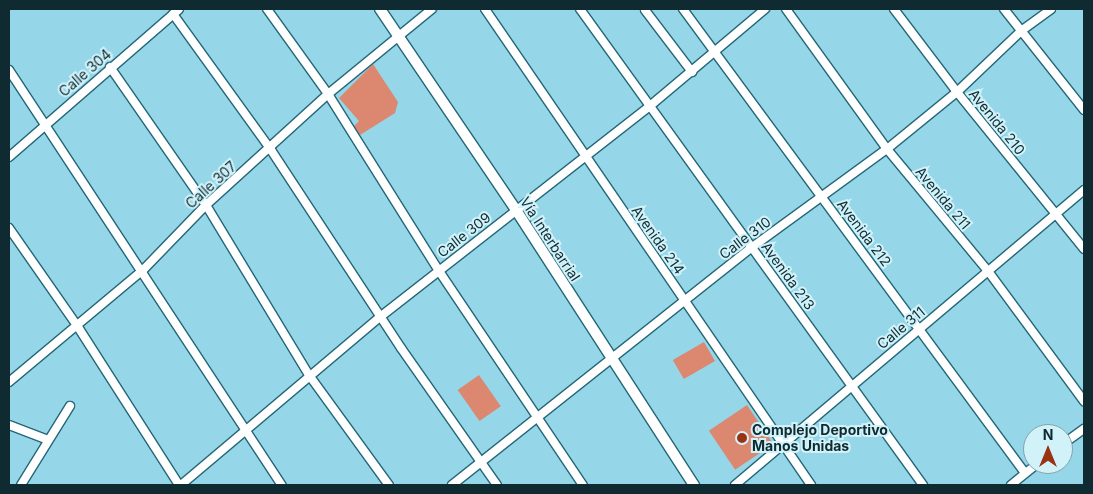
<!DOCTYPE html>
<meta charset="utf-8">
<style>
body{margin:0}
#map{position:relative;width:1093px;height:494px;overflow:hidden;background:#95d6e8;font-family:Inter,sans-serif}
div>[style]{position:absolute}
.green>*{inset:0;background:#dc876f;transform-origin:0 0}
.roads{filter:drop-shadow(1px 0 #256878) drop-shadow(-1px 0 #256878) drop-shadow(0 1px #256878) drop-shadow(0 -1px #256878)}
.minor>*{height:8px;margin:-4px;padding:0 4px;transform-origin:4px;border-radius:4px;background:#fff}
.major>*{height:10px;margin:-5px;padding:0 5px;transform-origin:5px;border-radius:5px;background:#fff}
.dots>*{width:14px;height:14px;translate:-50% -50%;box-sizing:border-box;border:2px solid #d2f2fa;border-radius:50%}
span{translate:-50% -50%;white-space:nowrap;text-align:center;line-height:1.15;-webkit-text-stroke:4px #d2f2fa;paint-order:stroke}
.street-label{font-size:14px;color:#0f2b31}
.poi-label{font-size:14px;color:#0f2b31;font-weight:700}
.left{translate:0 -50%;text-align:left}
.frame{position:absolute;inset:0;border:10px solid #0f2b31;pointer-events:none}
.north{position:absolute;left:1023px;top:424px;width:50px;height:50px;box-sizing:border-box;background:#d2f2fa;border:1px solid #84a2aa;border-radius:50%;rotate:0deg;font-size:14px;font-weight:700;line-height:20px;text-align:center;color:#0f2b31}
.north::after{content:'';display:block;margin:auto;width:18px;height:22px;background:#9a3313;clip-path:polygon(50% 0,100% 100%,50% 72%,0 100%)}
</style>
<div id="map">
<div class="green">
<div style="clip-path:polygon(373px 64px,398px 102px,395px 113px,360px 135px,354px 126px,359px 121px,339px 98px)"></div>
<div style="left:704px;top:342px;width:22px;height:36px;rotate:60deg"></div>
<div style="left:479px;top:375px;width:38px;height:26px;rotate:55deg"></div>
<div style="left:747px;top:405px;width:47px;height:46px;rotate:56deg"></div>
</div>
<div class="roads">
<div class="minor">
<div style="left:267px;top:9px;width:105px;rotate:54.3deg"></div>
<div style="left:328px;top:94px;width:209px;rotate:57.9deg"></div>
<div style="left:439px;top:271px;width:258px;rotate:56.1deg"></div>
<div style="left:485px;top:9px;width:577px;rotate:55.59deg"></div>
<div style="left:580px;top:9px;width:587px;rotate:54.22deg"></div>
<div style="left:683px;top:9px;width:576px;rotate:53.61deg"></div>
<div style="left:786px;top:9px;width:173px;rotate:54.2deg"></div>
<div style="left:887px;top:149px;width:158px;rotate:50.4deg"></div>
<div style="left:988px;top:271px;width:162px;rotate:53.6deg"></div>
<div style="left:894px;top:9px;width:104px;rotate:52.8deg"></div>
<div style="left:957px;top:92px;width:202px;rotate:51deg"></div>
<div style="left:1004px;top:9px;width:129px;rotate:51.6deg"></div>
<div style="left:645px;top:10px;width:78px;rotate:52.8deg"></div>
<div style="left:173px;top:14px;width:168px;rotate:54.2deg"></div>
<div style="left:271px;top:150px;width:237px;rotate:56.7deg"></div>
<div style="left:401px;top:348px;width:167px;rotate:55deg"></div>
<div style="left:110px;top:67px;width:168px;rotate:55.2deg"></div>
<div style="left:206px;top:205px;width:199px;rotate:58.8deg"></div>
<div style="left:309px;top:375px;width:136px;rotate:54deg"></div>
<div style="left:9px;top:70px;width:497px;rotate:56.7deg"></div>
<div style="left:9px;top:157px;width:225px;rotate:-41deg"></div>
<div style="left:9px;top:228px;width:121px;rotate:55.1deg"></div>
<div style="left:78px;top:327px;width:188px;rotate:57.4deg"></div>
<div style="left:9px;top:382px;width:175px;rotate:-39.9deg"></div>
<div style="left:143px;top:270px;width:91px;rotate:-45.9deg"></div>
<div style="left:206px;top:205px;width:165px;rotate:-42.3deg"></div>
<div style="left:328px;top:94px;width:134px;rotate:-39.3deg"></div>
<div style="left:9px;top:425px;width:42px;rotate:21deg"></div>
<div style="left:1063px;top:444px;width:26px;rotate:-36deg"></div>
<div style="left:21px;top:485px;width:93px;rotate:-58.2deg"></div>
<div style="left:181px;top:485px;width:260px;rotate:-40.2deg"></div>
<div style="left:380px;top:317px;width:344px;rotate:-38deg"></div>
<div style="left:651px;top:105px;width:149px;rotate:-40.1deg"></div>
<div style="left:452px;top:485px;width:382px;rotate:-38.4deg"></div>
<div style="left:751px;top:248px;width:168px;rotate:-36.1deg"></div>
<div style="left:887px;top:149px;width:90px;rotate:-39.2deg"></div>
<div style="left:957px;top:92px;width:88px;rotate:-43.6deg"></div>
<div style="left:1021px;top:31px;width:37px;rotate:-36deg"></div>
<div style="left:735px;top:485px;width:457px;rotate:-40.2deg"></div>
<div style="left:1011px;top:485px;width:33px;rotate:-39deg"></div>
</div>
<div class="major">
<div style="left:380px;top:9px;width:243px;rotate:55.9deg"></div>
<div style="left:516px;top:210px;width:328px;rotate:57.1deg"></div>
</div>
</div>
<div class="dots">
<div style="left:742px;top:438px;background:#9a3313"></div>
</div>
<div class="street-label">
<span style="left:85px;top:73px;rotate:-41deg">Calle 304</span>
<span style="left:997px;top:122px;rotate:51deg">Avenida 210</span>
<span style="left:211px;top:185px;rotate:-42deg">Calle 307</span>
<span style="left:943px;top:198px;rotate:50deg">Avenida 211</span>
<span style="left:864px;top:233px;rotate:53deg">Avenida 212</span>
<span style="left:464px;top:235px;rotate:-38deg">Calle 309</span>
<span style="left:745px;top:238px;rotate:-37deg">Calle 310</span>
<span style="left:550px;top:239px;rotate:57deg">Vía Interbarrial</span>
<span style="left:658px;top:240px;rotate:55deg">Avenida 214</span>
<span style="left:788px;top:276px;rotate:54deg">Avenida 213</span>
<span style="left:901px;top:328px;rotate:-40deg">Calle 311</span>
</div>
<div class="poi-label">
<span class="left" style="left:752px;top:438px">Complejo Deportivo<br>Manos Unidas</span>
</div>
<div class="frame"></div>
<div class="north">N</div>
</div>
